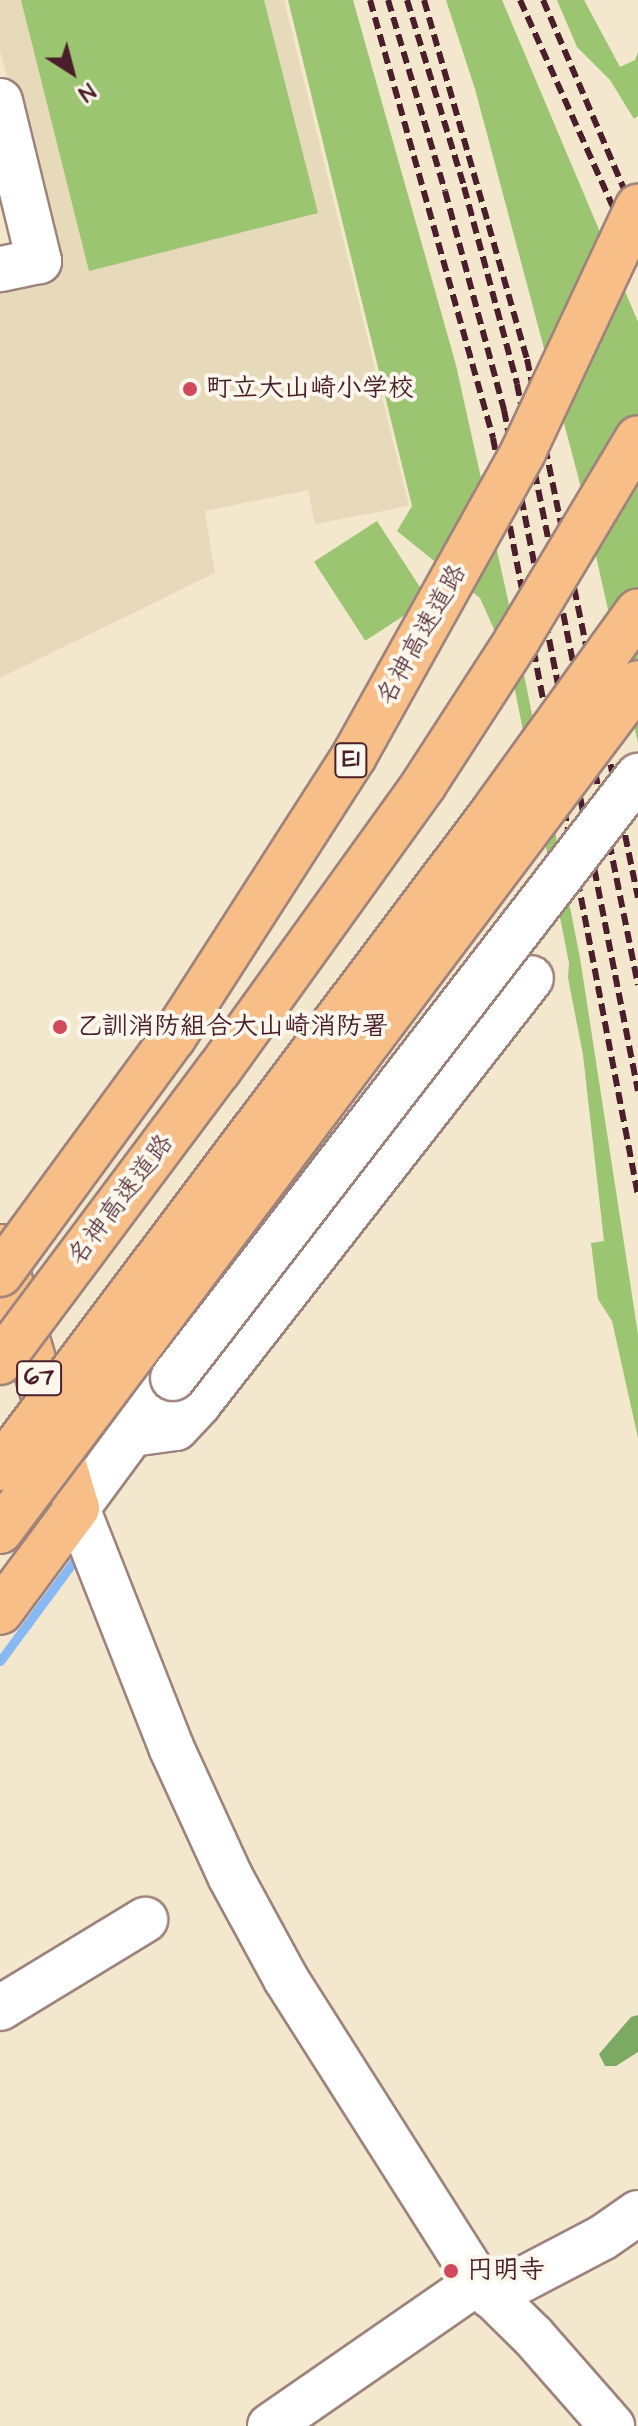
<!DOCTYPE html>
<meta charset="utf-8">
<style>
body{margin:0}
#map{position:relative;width:638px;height:2426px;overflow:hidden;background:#f3e7ce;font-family:"Architects Daughter","Klee One",sans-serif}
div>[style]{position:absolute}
.built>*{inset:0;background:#e7daba}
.green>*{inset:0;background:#9bc571;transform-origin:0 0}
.forest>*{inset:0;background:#7caa63}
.stream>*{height:9px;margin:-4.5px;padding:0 4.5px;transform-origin:4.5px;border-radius:4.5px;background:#87b9f4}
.roads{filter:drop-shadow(2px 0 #9e837c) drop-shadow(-2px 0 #9e837c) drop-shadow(0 2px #9e837c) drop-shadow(0 -2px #9e837c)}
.minor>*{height:44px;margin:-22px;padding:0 22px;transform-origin:22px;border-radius:22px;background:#fff}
.major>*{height:44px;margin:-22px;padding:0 22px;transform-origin:22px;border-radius:22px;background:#f7be88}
.rail>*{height:6px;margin-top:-3px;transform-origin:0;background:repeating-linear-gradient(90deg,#4a1f2b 0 12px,transparent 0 18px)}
.bridges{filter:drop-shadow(2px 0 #9e837c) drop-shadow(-2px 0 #9e837c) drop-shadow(0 2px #9e837c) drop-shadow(0 -2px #9e837c)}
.minor-bridge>*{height:44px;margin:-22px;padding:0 22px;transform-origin:22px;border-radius:22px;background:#fff}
.highway-bridge>*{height:44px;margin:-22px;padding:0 22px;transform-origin:22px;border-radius:22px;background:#f7be88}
.dots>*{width:22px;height:22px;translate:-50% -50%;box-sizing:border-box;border:4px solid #fbf7ec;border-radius:50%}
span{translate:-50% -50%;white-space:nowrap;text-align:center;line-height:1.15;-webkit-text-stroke:8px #fbf7ec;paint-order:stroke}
.shield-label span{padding:2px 6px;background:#fbf7ec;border:2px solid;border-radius:6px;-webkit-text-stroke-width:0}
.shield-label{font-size:24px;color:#4a1f2b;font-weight:700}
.poi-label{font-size:26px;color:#4a1f2b;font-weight:700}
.left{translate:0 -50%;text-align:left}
.street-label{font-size:26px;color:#4a1f2b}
.north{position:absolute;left:32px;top:32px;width:80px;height:80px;-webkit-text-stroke:6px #fbf7ec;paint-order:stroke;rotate:144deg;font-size:22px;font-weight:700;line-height:32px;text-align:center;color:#4a1f2b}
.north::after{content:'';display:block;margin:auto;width:28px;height:36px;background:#4a1f2b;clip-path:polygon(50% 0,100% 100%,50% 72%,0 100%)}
</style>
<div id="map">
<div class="built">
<div style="clip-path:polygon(0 0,284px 0,409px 506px,315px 524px,308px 490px,205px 511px,215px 573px,0 678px,0 287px,56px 257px,0 50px)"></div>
</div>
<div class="green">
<div style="clip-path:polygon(21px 0,264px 0,318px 213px,89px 271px)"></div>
<div style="clip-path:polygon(288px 0,353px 0,456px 365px,521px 659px,580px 958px,638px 1334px,638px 1438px,612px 1321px,598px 1299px,591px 1243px,604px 1241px,583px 1055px,568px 978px,569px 963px,510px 665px,480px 598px,397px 531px,412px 506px)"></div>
<div style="clip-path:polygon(446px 0,502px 0,638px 322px,638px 743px,578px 476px,475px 89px)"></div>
<div style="clip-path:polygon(557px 0,584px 0,620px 67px,635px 60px,638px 52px,638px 116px,634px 119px,610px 80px,577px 47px)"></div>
<div style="left:377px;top:521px;width:94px;height:75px;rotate:57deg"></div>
</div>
<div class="forest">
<div style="clip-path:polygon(638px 2015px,638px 2052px,616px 2066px,605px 2066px,599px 2054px,631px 2017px)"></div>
</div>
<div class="stream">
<div style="left:0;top:1661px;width:129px;rotate:-53.5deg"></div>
</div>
<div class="roads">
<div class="minor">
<div style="left:0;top:101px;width:165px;rotate:76.3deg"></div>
<div style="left:39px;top:261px;width:40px;rotate:168deg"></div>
<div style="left:173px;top:1378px;width:162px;rotate:126.4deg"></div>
<div style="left:77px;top:1508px;width:257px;rotate:68.5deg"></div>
<div style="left:171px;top:1747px;width:142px;rotate:65.4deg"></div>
<div style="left:230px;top:1876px;width:117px;rotate:61.5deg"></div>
<div style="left:286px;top:1979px;width:359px;rotate:57.6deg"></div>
<div style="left:478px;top:2282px;width:77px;rotate:44.5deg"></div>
<div style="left:533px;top:2336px;width:120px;rotate:48.7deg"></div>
<div style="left:132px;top:1434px;width:44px;rotate:-7.8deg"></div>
<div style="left:176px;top:1428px;width:34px;rotate:-47deg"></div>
<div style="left:199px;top:1403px;width:539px;rotate:-52deg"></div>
<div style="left:0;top:2008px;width:170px;rotate:-31.3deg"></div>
<div style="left:491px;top:2296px;width:125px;rotate:-27.6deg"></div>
<div style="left:602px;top:2238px;width:44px;rotate:-34.8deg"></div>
<div style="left:270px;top:2426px;width:253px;rotate:-34.7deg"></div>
</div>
<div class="major">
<div style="left:0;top:1247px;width:272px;rotate:73.6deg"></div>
<div style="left:77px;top:1508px;width:129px;rotate:126.5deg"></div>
</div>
</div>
<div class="rail">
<div style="left:370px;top:0;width:455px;rotate:74.3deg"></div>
<div style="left:493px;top:438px;width:771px;rotate:79.16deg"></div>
<div style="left:388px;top:0;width:199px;rotate:73.4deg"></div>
<div style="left:445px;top:191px;width:227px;rotate:74.9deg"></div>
<div style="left:504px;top:410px;width:694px;rotate:78.87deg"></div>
<div style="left:407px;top:0;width:195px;rotate:73deg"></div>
<div style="left:464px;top:187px;width:204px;rotate:74.9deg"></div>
<div style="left:517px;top:384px;width:613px;rotate:78.62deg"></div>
<div style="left:424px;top:0;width:373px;rotate:74deg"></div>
<div style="left:527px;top:359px;width:550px;rotate:78.36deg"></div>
<div style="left:520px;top:0;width:288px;rotate:65.8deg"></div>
<div style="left:543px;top:0;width:241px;rotate:66.8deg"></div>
</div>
<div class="bridges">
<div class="minor-bridge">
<div style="left:173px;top:1378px;width:761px;rotate:-52.32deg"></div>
</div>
<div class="highway-bridge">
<div style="left:0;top:1274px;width:293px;rotate:-53.8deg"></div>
<div style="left:173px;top:1038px;width:335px;rotate:-57.3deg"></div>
<div style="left:354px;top:756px;width:348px;rotate:-60.9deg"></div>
<div style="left:523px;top:452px;width:271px;rotate:-64.9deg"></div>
<div style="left:0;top:1362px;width:364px;rotate:-53.2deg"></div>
<div style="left:218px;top:1071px;width:353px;rotate:-54.3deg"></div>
<div style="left:424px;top:784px;width:171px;rotate:-57.1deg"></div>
<div style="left:517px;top:640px;width:235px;rotate:-59.1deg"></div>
<div style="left:0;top:1468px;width:817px;rotate:-53.06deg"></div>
<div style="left:491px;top:815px;width:251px;rotate:-54.2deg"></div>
<div style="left:0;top:1531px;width:1061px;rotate:-53.04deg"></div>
</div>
</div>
<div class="dots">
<div style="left:190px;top:389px;background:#d1495b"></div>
<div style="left:60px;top:1027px;background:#d1495b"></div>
<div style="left:451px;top:2271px;background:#d1495b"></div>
</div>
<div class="shield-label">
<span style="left:351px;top:760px">E1</span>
<span style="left:39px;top:1378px">67</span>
</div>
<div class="poi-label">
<span class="left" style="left:206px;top:389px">町立大山崎小学校</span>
<span class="left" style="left:76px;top:1027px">乙訓消防組合大山崎消防署</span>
<span class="left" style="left:467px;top:2271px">円明寺</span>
</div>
<div class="street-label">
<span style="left:422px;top:635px;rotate:-61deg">名神高速道路</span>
<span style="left:121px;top:1200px;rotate:-53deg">名神高速道路</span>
</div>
<div class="north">N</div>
</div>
